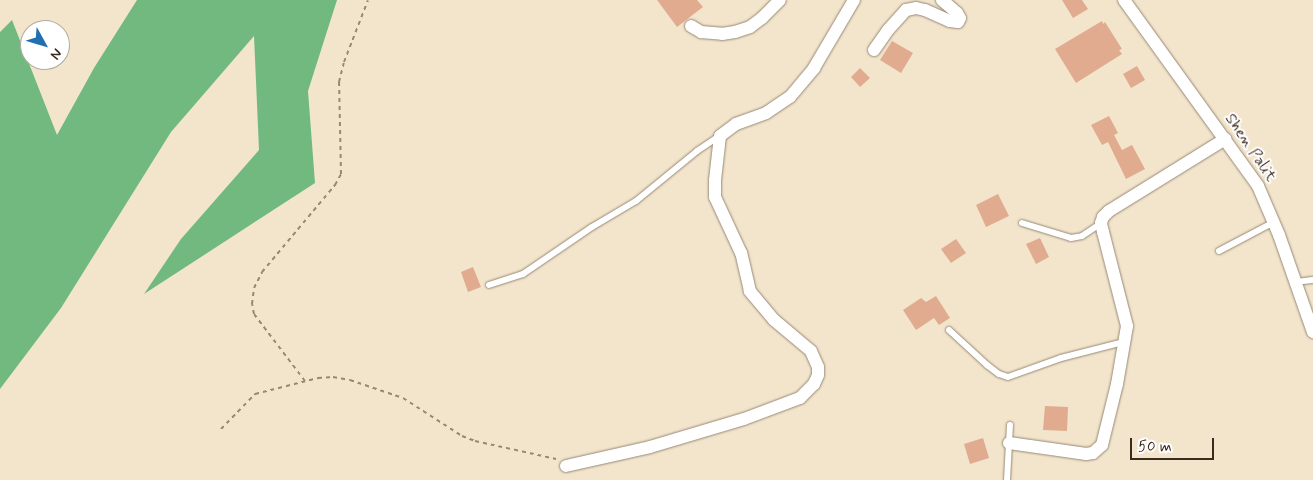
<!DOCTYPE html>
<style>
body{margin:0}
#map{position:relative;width:1313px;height:480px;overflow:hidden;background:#f3e5cc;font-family:Mynerve,sans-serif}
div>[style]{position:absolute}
.forest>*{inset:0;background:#71b97f}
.building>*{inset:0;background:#e0ab8e}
.path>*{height:2px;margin-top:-1px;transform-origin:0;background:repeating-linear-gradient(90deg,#978875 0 4px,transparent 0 8px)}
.roads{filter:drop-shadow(0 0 1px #978875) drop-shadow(0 0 1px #978875)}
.lane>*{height:6px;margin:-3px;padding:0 3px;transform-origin:3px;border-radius:3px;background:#fff}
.street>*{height:12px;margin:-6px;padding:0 6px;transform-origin:6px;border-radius:6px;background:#fff}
span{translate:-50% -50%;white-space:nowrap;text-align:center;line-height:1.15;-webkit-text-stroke:4px #fff;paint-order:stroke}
.street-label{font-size:16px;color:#3b2a1e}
.north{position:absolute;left:20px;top:20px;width:50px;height:50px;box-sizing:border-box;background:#fff;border:1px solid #b1aaa5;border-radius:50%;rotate:129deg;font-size:14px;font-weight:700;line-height:20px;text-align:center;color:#3b2a1e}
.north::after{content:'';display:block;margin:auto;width:18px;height:22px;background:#1f6fb2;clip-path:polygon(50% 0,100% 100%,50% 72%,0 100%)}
.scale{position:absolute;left:1130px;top:438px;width:84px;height:22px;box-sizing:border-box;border:2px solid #3b2a1e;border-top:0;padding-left:6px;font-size:15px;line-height:18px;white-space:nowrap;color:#3b2a1e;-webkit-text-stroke:4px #fff;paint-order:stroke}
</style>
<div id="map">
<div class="forest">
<i style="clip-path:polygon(137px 0,337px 0,308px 91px,315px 183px,144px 294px,181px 239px,259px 150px,254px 36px,171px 132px,61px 308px,0 389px,0 32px,12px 20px,57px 135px,94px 68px)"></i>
</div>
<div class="building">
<i style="clip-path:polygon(657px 0,697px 0,703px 7px,677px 27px)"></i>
<i style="clip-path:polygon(1062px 0,1082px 0,1088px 9px,1073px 18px)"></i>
<i style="clip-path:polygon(1102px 21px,1103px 24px,1105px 22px,1122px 49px,1119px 50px,1122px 54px,1076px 83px,1055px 49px)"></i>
<i style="clip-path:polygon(892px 41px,913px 53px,901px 73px,880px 60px)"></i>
<i style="clip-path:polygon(1137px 66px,1145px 80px,1131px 88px,1123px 74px)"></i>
<i style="clip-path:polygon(860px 68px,870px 78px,860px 87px,851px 77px)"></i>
<i style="clip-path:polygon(1109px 116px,1118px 133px,1114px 135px,1122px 150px,1132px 145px,1145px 169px,1126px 179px,1108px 142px,1102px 145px,1091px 125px)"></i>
<i style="clip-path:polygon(998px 194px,1009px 216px,986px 227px,976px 205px)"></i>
<i style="clip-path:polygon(1040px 238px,1049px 257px,1036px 264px,1026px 244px)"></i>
<i style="clip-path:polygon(956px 239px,966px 253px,951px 263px,941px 249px)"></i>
<i style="clip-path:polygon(473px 267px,481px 287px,468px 292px,461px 272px)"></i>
<i style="clip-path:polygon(936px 296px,950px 318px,939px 325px,934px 318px,916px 330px,903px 310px,921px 298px,926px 302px)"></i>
<i style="clip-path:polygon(1045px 406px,1068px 407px,1067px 431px,1043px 430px)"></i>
<i style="clip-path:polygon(983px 438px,989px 458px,970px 464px,964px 444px)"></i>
</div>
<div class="path">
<i style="left:305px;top:381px;width:84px;rotate:-127.3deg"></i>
<i style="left:254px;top:314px;width:10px;rotate:-101deg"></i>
<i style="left:252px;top:304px;width:16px;rotate:-83deg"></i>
<i style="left:254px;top:288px;width:18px;rotate:-63deg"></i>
<i style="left:262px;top:272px;width:114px;rotate:-50deg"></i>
<i style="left:335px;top:185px;width:13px;rotate:-61deg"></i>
<i style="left:341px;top:174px;width:92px;rotate:-91.2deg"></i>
<i style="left:339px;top:82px;width:21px;rotate:-76deg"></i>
<i style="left:344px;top:62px;width:66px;rotate:-68.8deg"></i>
<i style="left:221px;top:429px;width:49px;rotate:-45.8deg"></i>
<i style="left:255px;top:394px;width:65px;rotate:-14.3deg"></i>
<i style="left:318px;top:378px;width:15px;rotate:-4deg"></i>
<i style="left:333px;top:377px;width:17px;rotate:10deg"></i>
<i style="left:350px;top:380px;width:56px;rotate:18.8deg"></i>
<i style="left:403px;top:398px;width:70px;rotate:32.8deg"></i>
<i style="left:462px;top:436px;width:14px;rotate:21deg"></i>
<i style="left:475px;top:441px;width:83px;rotate:12.5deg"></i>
</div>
<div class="roads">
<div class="lane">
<i style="left:1022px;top:223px;width:51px;rotate:17deg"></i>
<i style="left:1071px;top:238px;width:11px;rotate:-10deg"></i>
<i style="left:1082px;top:236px;width:23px;rotate:-34deg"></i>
<i style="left:1219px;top:251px;width:62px;rotate:-27.8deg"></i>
<i style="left:1296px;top:282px;width:17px;rotate:-7deg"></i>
<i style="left:489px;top:285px;width:36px;rotate:-18deg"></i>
<i style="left:523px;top:274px;width:83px;rotate:-34.3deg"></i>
<i style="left:592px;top:227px;width:51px;rotate:-30.6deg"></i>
<i style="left:636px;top:201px;width:79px;rotate:-39.3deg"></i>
<i style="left:697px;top:151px;width:27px;rotate:-34deg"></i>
<i style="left:949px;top:330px;width:52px;rotate:42.6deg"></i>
<i style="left:987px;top:365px;width:15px;rotate:37deg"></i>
<i style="left:999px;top:374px;width:9px;rotate:18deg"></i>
<i style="left:1008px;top:377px;width:56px;rotate:-19.7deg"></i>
<i style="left:1061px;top:358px;width:65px;rotate:-14.3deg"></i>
<i style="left:1007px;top:480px;width:55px;rotate:-86.9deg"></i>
</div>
<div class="street">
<i style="left:1124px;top:0;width:229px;rotate:54.2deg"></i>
<i style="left:1258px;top:186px;width:53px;rotate:66.8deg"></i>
<i style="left:1279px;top:235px;width:103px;rotate:70.7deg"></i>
<i style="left:691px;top:26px;width:12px;rotate:31deg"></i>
<i style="left:701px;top:32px;width:21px;rotate:5deg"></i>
<i style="left:722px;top:34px;width:13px;rotate:-9deg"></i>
<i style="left:735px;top:32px;width:16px;rotate:-18deg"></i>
<i style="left:750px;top:27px;width:15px;rotate:-37deg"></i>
<i style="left:762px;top:18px;width:25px;rotate:-45deg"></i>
<i style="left:874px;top:50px;width:24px;rotate:-55deg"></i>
<i style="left:888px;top:30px;width:27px;rotate:-48deg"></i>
<i style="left:906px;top:10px;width:10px;rotate:-11deg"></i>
<i style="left:916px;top:8px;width:9px;rotate:13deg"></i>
<i style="left:925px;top:10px;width:27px;rotate:24deg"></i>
<i style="left:950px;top:21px;width:8px;rotate:7deg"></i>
<i style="left:958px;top:22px;width:4px;rotate:-63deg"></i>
<i style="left:960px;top:18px;width:6px;rotate:-121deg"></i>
<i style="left:957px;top:13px;width:20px;rotate:-139deg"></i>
<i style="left:1009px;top:443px;width:78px;rotate:8.1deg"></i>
<i style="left:1086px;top:454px;width:7px;rotate:-8deg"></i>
<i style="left:1093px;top:453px;width:12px;rotate:-42deg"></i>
<i style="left:1102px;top:445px;width:63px;rotate:-76.2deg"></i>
<i style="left:1117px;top:384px;width:59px;rotate:-80.2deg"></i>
<i style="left:1127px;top:326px;width:97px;rotate:-104.3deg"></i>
<i style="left:1103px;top:232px;width:9px;rotate:-103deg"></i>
<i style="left:1101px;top:223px;width:6px;rotate:-72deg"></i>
<i style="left:1103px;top:217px;width:8px;rotate:-45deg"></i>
<i style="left:1109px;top:211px;width:137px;rotate:-31.8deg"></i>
<i style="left:566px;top:466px;width:86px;rotate:-12.7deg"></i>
<i style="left:650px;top:447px;width:98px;rotate:-16.6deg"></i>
<i style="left:744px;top:419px;width:60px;rotate:-20.6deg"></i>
<i style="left:800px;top:398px;width:20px;rotate:-45deg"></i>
<i style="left:814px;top:384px;width:10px;rotate:-66deg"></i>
<i style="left:818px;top:375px;width:8px;rotate:-90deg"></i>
<i style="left:818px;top:367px;width:17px;rotate:-114deg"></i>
<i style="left:811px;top:351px;width:48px;rotate:-140deg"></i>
<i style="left:774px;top:320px;width:38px;rotate:-130deg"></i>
<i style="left:750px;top:291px;width:39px;rotate:-103deg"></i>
<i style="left:741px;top:253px;width:62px;rotate:-114.9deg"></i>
<i style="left:715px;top:197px;width:17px;rotate:-90deg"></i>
<i style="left:715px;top:180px;width:44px;rotate:-83.5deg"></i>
<i style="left:720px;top:136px;width:20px;rotate:-37deg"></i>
<i style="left:736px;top:124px;width:32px;rotate:-20deg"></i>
<i style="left:766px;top:113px;width:29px;rotate:-34deg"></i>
<i style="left:790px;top:97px;width:38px;rotate:-50deg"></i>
<i style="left:814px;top:68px;width:79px;rotate:-59.5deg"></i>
</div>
</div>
<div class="street-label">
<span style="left:1250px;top:148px;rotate:56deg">Shen Palit</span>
</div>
<div class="north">N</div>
<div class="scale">50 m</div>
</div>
